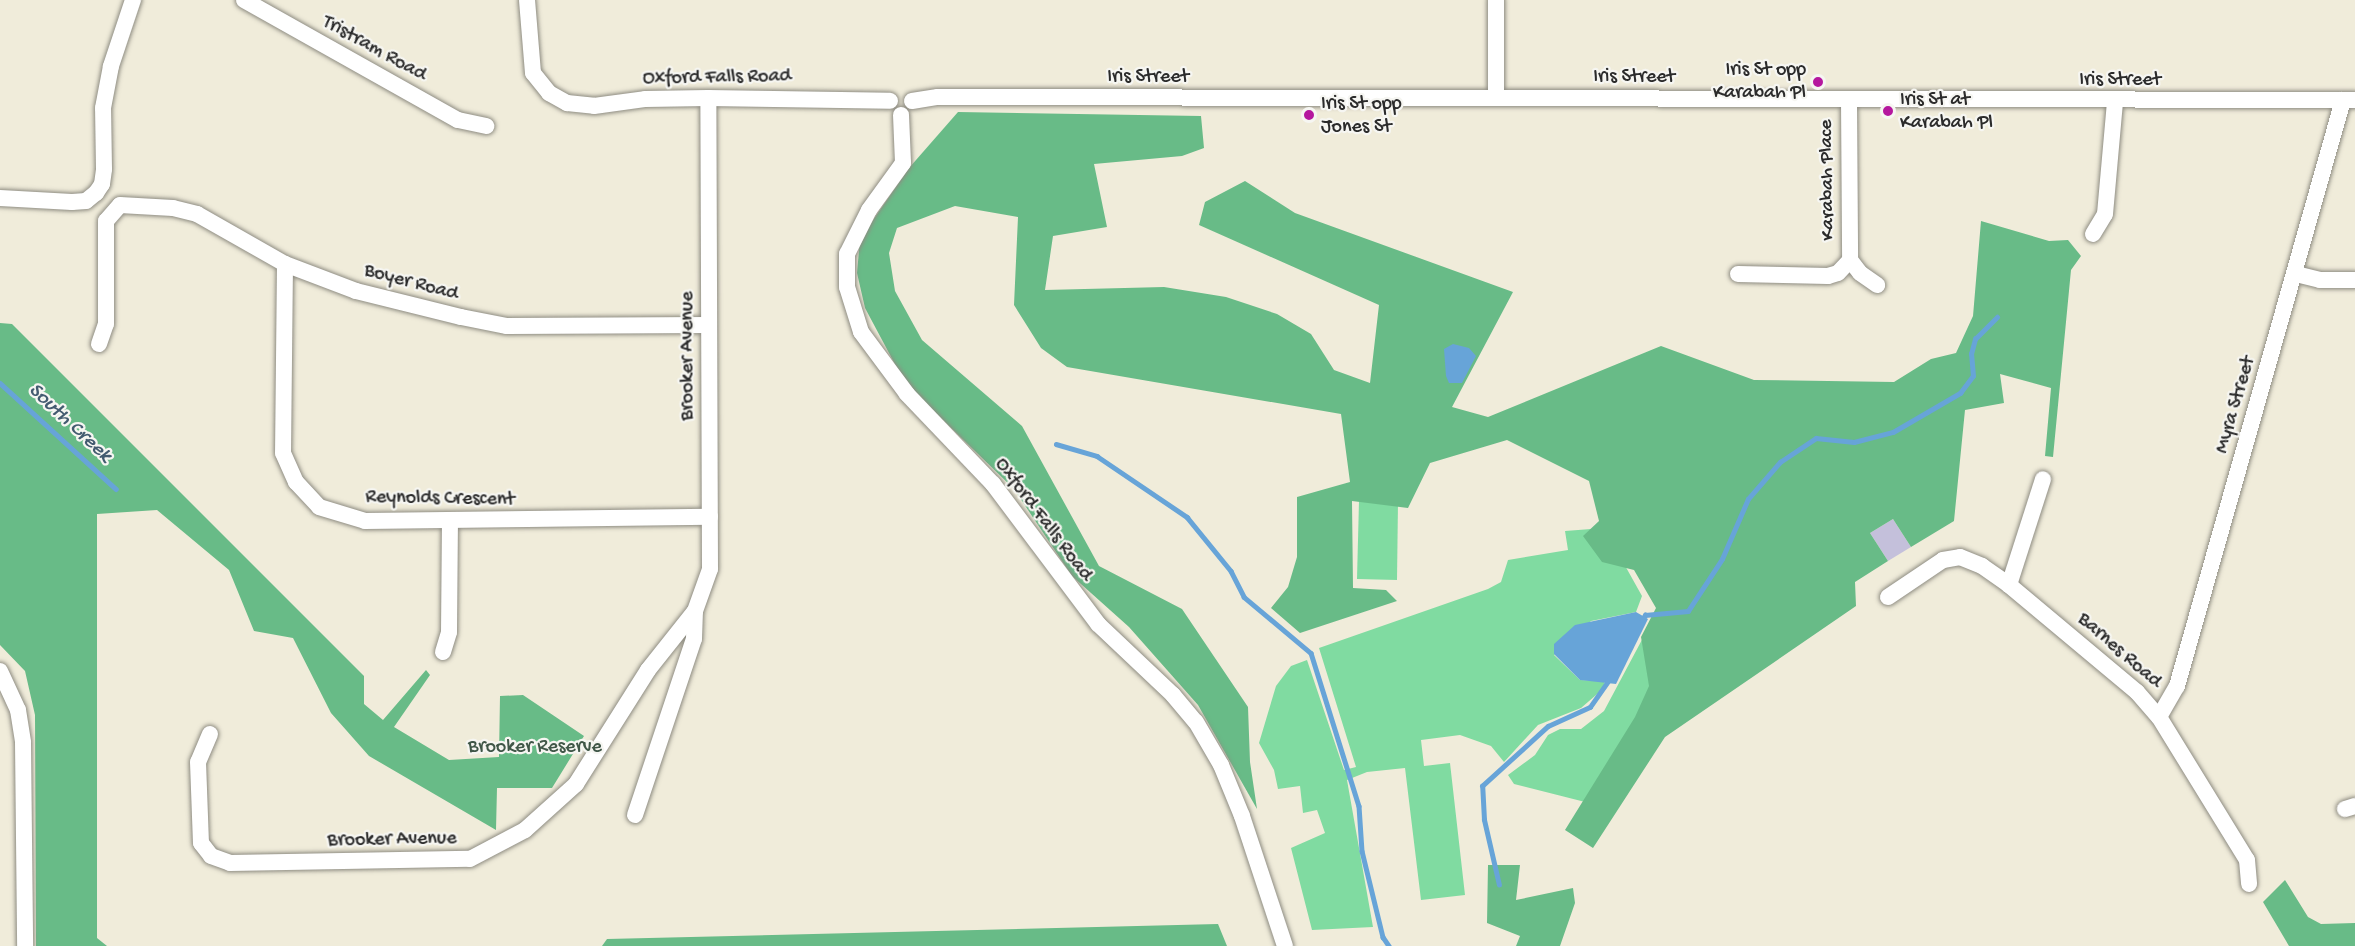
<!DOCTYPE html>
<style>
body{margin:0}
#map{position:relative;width:2355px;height:946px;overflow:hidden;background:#f0ecda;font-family:"Gochi Hand",sans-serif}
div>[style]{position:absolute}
.industrial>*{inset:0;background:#c4c0db}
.green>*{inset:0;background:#80dba1}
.forest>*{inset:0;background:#68bb87}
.water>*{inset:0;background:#67a4d8}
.stream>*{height:4.5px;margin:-2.25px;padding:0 2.25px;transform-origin:2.25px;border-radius:2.25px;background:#67a4d8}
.roads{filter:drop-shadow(0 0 2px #8e8c82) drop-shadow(0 0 2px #8e8c82)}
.minor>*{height:16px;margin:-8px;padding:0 8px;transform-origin:8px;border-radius:8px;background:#fff}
.dots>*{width:16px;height:16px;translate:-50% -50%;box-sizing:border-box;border:3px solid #f6f6f2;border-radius:50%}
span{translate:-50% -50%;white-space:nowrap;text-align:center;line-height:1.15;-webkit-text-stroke:4.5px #f6f6f2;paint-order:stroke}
.street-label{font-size:20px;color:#2b2b2b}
.poi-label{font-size:20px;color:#2b2b2b}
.right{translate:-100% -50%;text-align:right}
.left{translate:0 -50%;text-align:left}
.park-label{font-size:20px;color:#405748}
.water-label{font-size:21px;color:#435b70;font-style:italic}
</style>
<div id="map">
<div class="industrial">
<i style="clip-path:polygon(1893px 519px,1911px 547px,1888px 561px,1870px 533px)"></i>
</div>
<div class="green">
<i style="clip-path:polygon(1359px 501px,1398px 502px,1397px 580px,1357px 579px)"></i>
<i style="clip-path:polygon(1604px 528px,1642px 596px,1636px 612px,1591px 621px,1554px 655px,1580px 680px,1605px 681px,1603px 689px,1581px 708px,1538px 725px,1504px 762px,1491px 746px,1460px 735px,1421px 740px,1424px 766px,1450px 763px,1465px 895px,1421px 900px,1405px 768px,1367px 772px,1347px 780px,1373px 927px,1312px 930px,1291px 848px,1325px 833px,1317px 810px,1303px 813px,1300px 786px,1278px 789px,1274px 770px,1259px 743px,1276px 686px,1291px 666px,1307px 660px,1344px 770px,1356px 767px,1319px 648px,1488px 589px,1501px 582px,1508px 560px,1568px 550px,1565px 531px)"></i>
<i style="clip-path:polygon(1652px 621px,1658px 677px,1593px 804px,1514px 784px,1508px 775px,1535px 755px,1548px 735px,1560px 729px,1581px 729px,1604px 711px)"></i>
</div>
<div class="forest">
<i style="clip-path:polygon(958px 112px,1201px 116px,1204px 148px,1182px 156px,1094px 164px,1107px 227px,1053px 236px,1045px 290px,1164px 287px,1226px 297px,1277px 314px,1311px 334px,1334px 370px,1370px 383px,1379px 305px,1199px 225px,1205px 202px,1245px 181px,1295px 213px,1513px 292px,1452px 407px,1488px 417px,1661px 346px,1754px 380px,1894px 382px,1931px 359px,1956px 353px,1973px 316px,1981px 221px,2049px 241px,2068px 240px,2081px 256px,2071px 270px,2053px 457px,2045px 456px,2051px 388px,2000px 374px,2004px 403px,1965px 410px,1954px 521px,1911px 547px,1893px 519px,1870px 533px,1888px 561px,1855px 582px,1856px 606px,1665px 737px,1593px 848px,1565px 830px,1635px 717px,1649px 686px,1641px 637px,1656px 608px,1634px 570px,1602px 562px,1583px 536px,1599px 521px,1589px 481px,1507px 440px,1430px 463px,1408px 508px,1352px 501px,1353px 588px,1386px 590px,1397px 601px,1300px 633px,1271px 608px,1288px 587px,1297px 557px,1297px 497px,1350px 482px,1341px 414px,1067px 367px,1041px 348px,1014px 305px,1018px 217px,955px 206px,897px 228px,889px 253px,895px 291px,922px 340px,1022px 426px,1099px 566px,1182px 609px,1248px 707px,1250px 762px,1257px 809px,1198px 705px,1129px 627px,1072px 576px,1014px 489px,905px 383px,865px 308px,857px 273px,860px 239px,909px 168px)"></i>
<i style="clip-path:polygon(0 323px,12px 324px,364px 676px,364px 704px,383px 720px,426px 670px,430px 675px,394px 727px,449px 760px,499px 757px,500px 696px,523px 695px,584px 736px,552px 788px,497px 788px,496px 830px,369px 756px,331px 713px,293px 638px,254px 631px,229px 570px,157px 510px,97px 514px,97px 938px,107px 946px,36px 946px,35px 715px,25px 671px,0 645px)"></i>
<i style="clip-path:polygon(1488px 865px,1520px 865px,1516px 900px,1573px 888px,1575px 903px,1560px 946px,1516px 946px,1520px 936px,1487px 923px)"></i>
<i style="clip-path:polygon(2285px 880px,2308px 917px,2321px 924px,2355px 923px,2355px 946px,2289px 946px,2263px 902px)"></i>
<i style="clip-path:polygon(1218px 924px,1227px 946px,602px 946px,607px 939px)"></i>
</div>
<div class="water">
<i style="clip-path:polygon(1453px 344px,1469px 348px,1476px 356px,1462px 383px,1449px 383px,1446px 376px,1444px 349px)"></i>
<i style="clip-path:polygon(1636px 612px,1648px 619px,1616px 684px,1580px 680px,1554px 654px,1554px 644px,1575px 625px)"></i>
</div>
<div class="stream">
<i style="left:0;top:383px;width:157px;rotate:42.4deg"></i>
<i style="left:1056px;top:444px;width:43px;rotate:16.3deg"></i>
<i style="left:1097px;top:456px;width:109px;rotate:34.1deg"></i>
<i style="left:1187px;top:517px;width:70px;rotate:50.8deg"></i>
<i style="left:1231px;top:571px;width:29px;rotate:63deg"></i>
<i style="left:1244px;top:597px;width:87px;rotate:39.9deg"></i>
<i style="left:1311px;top:653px;width:160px;rotate:72.6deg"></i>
<i style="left:1359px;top:806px;width:45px;rotate:86.2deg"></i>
<i style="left:1362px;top:851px;width:89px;rotate:76.3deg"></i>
<i style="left:1383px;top:937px;width:11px;rotate:56deg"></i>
<i style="left:1642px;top:620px;width:6px;rotate:-59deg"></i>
<i style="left:1645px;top:615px;width:43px;rotate:-5.3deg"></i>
<i style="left:1688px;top:611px;width:62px;rotate:-56.8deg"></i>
<i style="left:1722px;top:559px;width:65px;rotate:-66.6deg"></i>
<i style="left:1748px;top:499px;width:49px;rotate:-49.1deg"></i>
<i style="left:1780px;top:462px;width:43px;rotate:-33.7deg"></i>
<i style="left:1816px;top:438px;width:38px;rotate:6deg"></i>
<i style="left:1854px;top:442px;width:40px;rotate:-14.4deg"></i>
<i style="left:1893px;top:432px;width:78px;rotate:-30.2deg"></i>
<i style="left:1960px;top:393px;width:21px;rotate:-53deg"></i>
<i style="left:1973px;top:376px;width:22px;rotate:-95deg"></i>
<i style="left:1971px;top:354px;width:16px;rotate:-75deg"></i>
<i style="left:1975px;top:339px;width:31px;rotate:-45deg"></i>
<i style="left:1499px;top:885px;width:67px;rotate:-103deg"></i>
<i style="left:1484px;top:820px;width:34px;rotate:-93deg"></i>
<i style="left:1482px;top:786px;width:89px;rotate:-42.3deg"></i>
<i style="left:1548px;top:726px;width:46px;rotate:-24.3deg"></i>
<i style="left:1590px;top:707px;width:37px;rotate:-55deg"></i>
</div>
<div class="roads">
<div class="minor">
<i style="left:244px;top:0;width:245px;rotate:29.3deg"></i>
<i style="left:458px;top:120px;width:29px;rotate:12deg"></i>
<i style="left:527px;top:0;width:73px;rotate:85.3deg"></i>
<i style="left:533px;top:73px;width:26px;rotate:51deg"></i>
<i style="left:549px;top:93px;width:21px;rotate:29deg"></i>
<i style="left:567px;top:103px;width:27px;rotate:6deg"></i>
<i style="left:594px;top:106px;width:51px;rotate:-7.8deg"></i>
<i style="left:645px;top:99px;width:63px;rotate:-0.9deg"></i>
<i style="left:708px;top:98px;width:182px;rotate:0.9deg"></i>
<i style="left:1496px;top:0;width:98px;rotate:90deg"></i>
<i style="left:1849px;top:100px;width:160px;rotate:89.6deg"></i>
<i style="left:1850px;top:260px;width:16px;rotate:52deg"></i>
<i style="left:1860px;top:273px;width:21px;rotate:35deg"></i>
<i style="left:912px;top:101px;width:26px;rotate:-9deg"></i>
<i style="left:938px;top:97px;width:1417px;rotate:0.12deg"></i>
<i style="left:901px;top:115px;width:48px;rotate:87.6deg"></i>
<i style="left:903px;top:163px;width:58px;rotate:125.9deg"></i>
<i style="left:869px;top:210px;width:49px;rotate:116.6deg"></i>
<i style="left:847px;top:254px;width:33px;rotate:90deg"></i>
<i style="left:847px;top:287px;width:47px;rotate:72.7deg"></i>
<i style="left:861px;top:332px;width:77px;rotate:53.4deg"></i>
<i style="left:907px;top:394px;width:124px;rotate:46.3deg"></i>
<i style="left:993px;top:484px;width:175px;rotate:53.1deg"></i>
<i style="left:1098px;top:624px;width:103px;rotate:43.4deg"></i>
<i style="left:1173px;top:695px;width:35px;rotate:50deg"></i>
<i style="left:1196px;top:722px;width:50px;rotate:59.8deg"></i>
<i style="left:1221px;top:765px;width:55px;rotate:67.6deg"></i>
<i style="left:1242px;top:816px;width:137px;rotate:71.7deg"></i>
<i style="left:0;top:198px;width:72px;rotate:3.2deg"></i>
<i style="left:72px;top:202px;width:14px;rotate:-4deg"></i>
<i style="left:86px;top:201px;width:13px;rotate:-39deg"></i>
<i style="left:96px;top:193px;width:11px;rotate:-56deg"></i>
<i style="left:102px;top:184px;width:15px;rotate:-82deg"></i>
<i style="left:104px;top:169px;width:61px;rotate:-90.9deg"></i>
<i style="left:103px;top:108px;width:43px;rotate:-79.2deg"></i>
<i style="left:111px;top:66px;width:70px;rotate:-71.6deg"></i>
<i style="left:2093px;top:234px;width:23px;rotate:-59deg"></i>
<i style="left:2105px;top:214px;width:112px;rotate:-84.9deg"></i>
<i style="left:285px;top:264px;width:189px;rotate:90.6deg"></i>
<i style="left:283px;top:453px;width:32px;rotate:66deg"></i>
<i style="left:296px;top:482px;width:34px;rotate:47deg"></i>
<i style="left:319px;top:507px;width:48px;rotate:16.9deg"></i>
<i style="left:365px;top:521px;width:345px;rotate:-0.7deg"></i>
<i style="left:1738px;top:274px;width:90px;rotate:1.3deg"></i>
<i style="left:1828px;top:276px;width:10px;rotate:-17deg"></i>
<i style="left:1838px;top:273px;width:18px;rotate:-47deg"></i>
<i style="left:2296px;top:274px;width:25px;rotate:14deg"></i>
<i style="left:2320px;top:280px;width:35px"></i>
<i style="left:99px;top:344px;width:21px;rotate:-71deg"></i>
<i style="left:106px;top:324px;width:103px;rotate:-90deg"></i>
<i style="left:106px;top:221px;width:21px;rotate:-49deg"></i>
<i style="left:120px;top:205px;width:53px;rotate:3.2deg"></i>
<i style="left:173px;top:208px;width:25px;rotate:14deg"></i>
<i style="left:197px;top:214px;width:101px;rotate:29.6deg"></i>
<i style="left:285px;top:264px;width:76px;rotate:20.8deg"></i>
<i style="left:356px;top:291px;width:108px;rotate:13.9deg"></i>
<i style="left:461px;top:317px;width:47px;rotate:11.1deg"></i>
<i style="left:507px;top:326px;width:202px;rotate:-0.3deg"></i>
<i style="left:2009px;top:585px;width:111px;rotate:-72.2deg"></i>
<i style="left:1888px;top:597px;width:66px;rotate:-33.9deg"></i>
<i style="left:1943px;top:560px;width:17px;rotate:-10deg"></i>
<i style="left:1960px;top:557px;width:24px;rotate:22deg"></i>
<i style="left:1982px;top:566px;width:33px;rotate:35deg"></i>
<i style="left:2009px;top:585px;width:167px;rotate:39.9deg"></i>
<i style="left:2137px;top:692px;width:33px;rotate:49deg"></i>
<i style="left:2159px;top:717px;width:168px;rotate:58.4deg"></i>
<i style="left:2247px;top:860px;width:24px;rotate:85deg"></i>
<i style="left:443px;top:652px;width:21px;rotate:-73deg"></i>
<i style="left:449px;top:632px;width:111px;rotate:-89.5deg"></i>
<i style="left:0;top:671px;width:43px;rotate:65.2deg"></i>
<i style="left:18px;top:710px;width:33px;rotate:81deg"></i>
<i style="left:23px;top:743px;width:203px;rotate:89.4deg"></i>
<i style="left:2159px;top:717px;width:36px;rotate:-60deg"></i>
<i style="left:2177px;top:686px;width:609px;rotate:-74.18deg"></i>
<i style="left:210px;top:734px;width:30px;rotate:113deg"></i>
<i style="left:198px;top:762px;width:81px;rotate:87.9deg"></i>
<i style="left:201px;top:843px;width:16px;rotate:52deg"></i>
<i style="left:211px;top:856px;width:20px;rotate:20deg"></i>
<i style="left:230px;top:863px;width:240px;rotate:-1deg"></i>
<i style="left:470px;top:859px;width:62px;rotate:-27.8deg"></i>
<i style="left:525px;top:830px;width:69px;rotate:-42deg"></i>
<i style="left:576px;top:784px;width:135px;rotate:-57.7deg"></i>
<i style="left:648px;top:670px;width:75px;rotate:-51.5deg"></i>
<i style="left:695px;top:611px;width:45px;rotate:-70.3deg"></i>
<i style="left:710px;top:569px;width:471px;rotate:-90.2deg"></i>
<i style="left:2345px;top:809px;width:10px;rotate:-17deg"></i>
<i style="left:635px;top:815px;width:186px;rotate:-71.5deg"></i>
<i style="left:694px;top:639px;width:28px;rotate:-88deg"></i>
</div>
</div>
<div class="dots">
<i style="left:1818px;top:82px;background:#b5179e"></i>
<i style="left:1888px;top:111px;background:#b5179e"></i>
<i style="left:1309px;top:115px;background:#b5179e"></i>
</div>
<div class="street-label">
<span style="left:374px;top:49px;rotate:29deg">Tristram Road</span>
<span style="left:1148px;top:77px">Iris Street</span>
<span style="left:1634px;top:77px">Iris Street</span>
<span style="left:717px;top:78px;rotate:-1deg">Oxford Falls Road</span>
<span style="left:2120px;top:80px">Iris Street</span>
<span style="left:1828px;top:180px;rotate:-91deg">Karabah Place</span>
<span style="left:411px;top:283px;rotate:15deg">Boyer Road</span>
<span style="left:688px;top:356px;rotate:-90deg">Brooker Avenue</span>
<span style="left:2236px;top:405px;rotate:-74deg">Myra Street</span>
<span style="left:440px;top:499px;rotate:1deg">Reynolds Crescent</span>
<span style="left:1043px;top:520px;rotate:53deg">Oxford Falls Road</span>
<span style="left:2119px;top:651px;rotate:41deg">Barnes Road</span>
<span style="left:392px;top:840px;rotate:-1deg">Brooker Avenue</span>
</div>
<div class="poi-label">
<span class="right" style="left:1806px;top:82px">Iris St opp<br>Karabah Pl</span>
<span class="left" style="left:1900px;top:112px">Iris St at<br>Karabah Pl</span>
<span class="left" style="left:1321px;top:116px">Iris St opp<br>Jones St</span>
</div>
<div class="park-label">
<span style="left:535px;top:747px">Brooker Reserve</span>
</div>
<div class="water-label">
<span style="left:69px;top:424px;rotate:43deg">South Creek</span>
</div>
</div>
